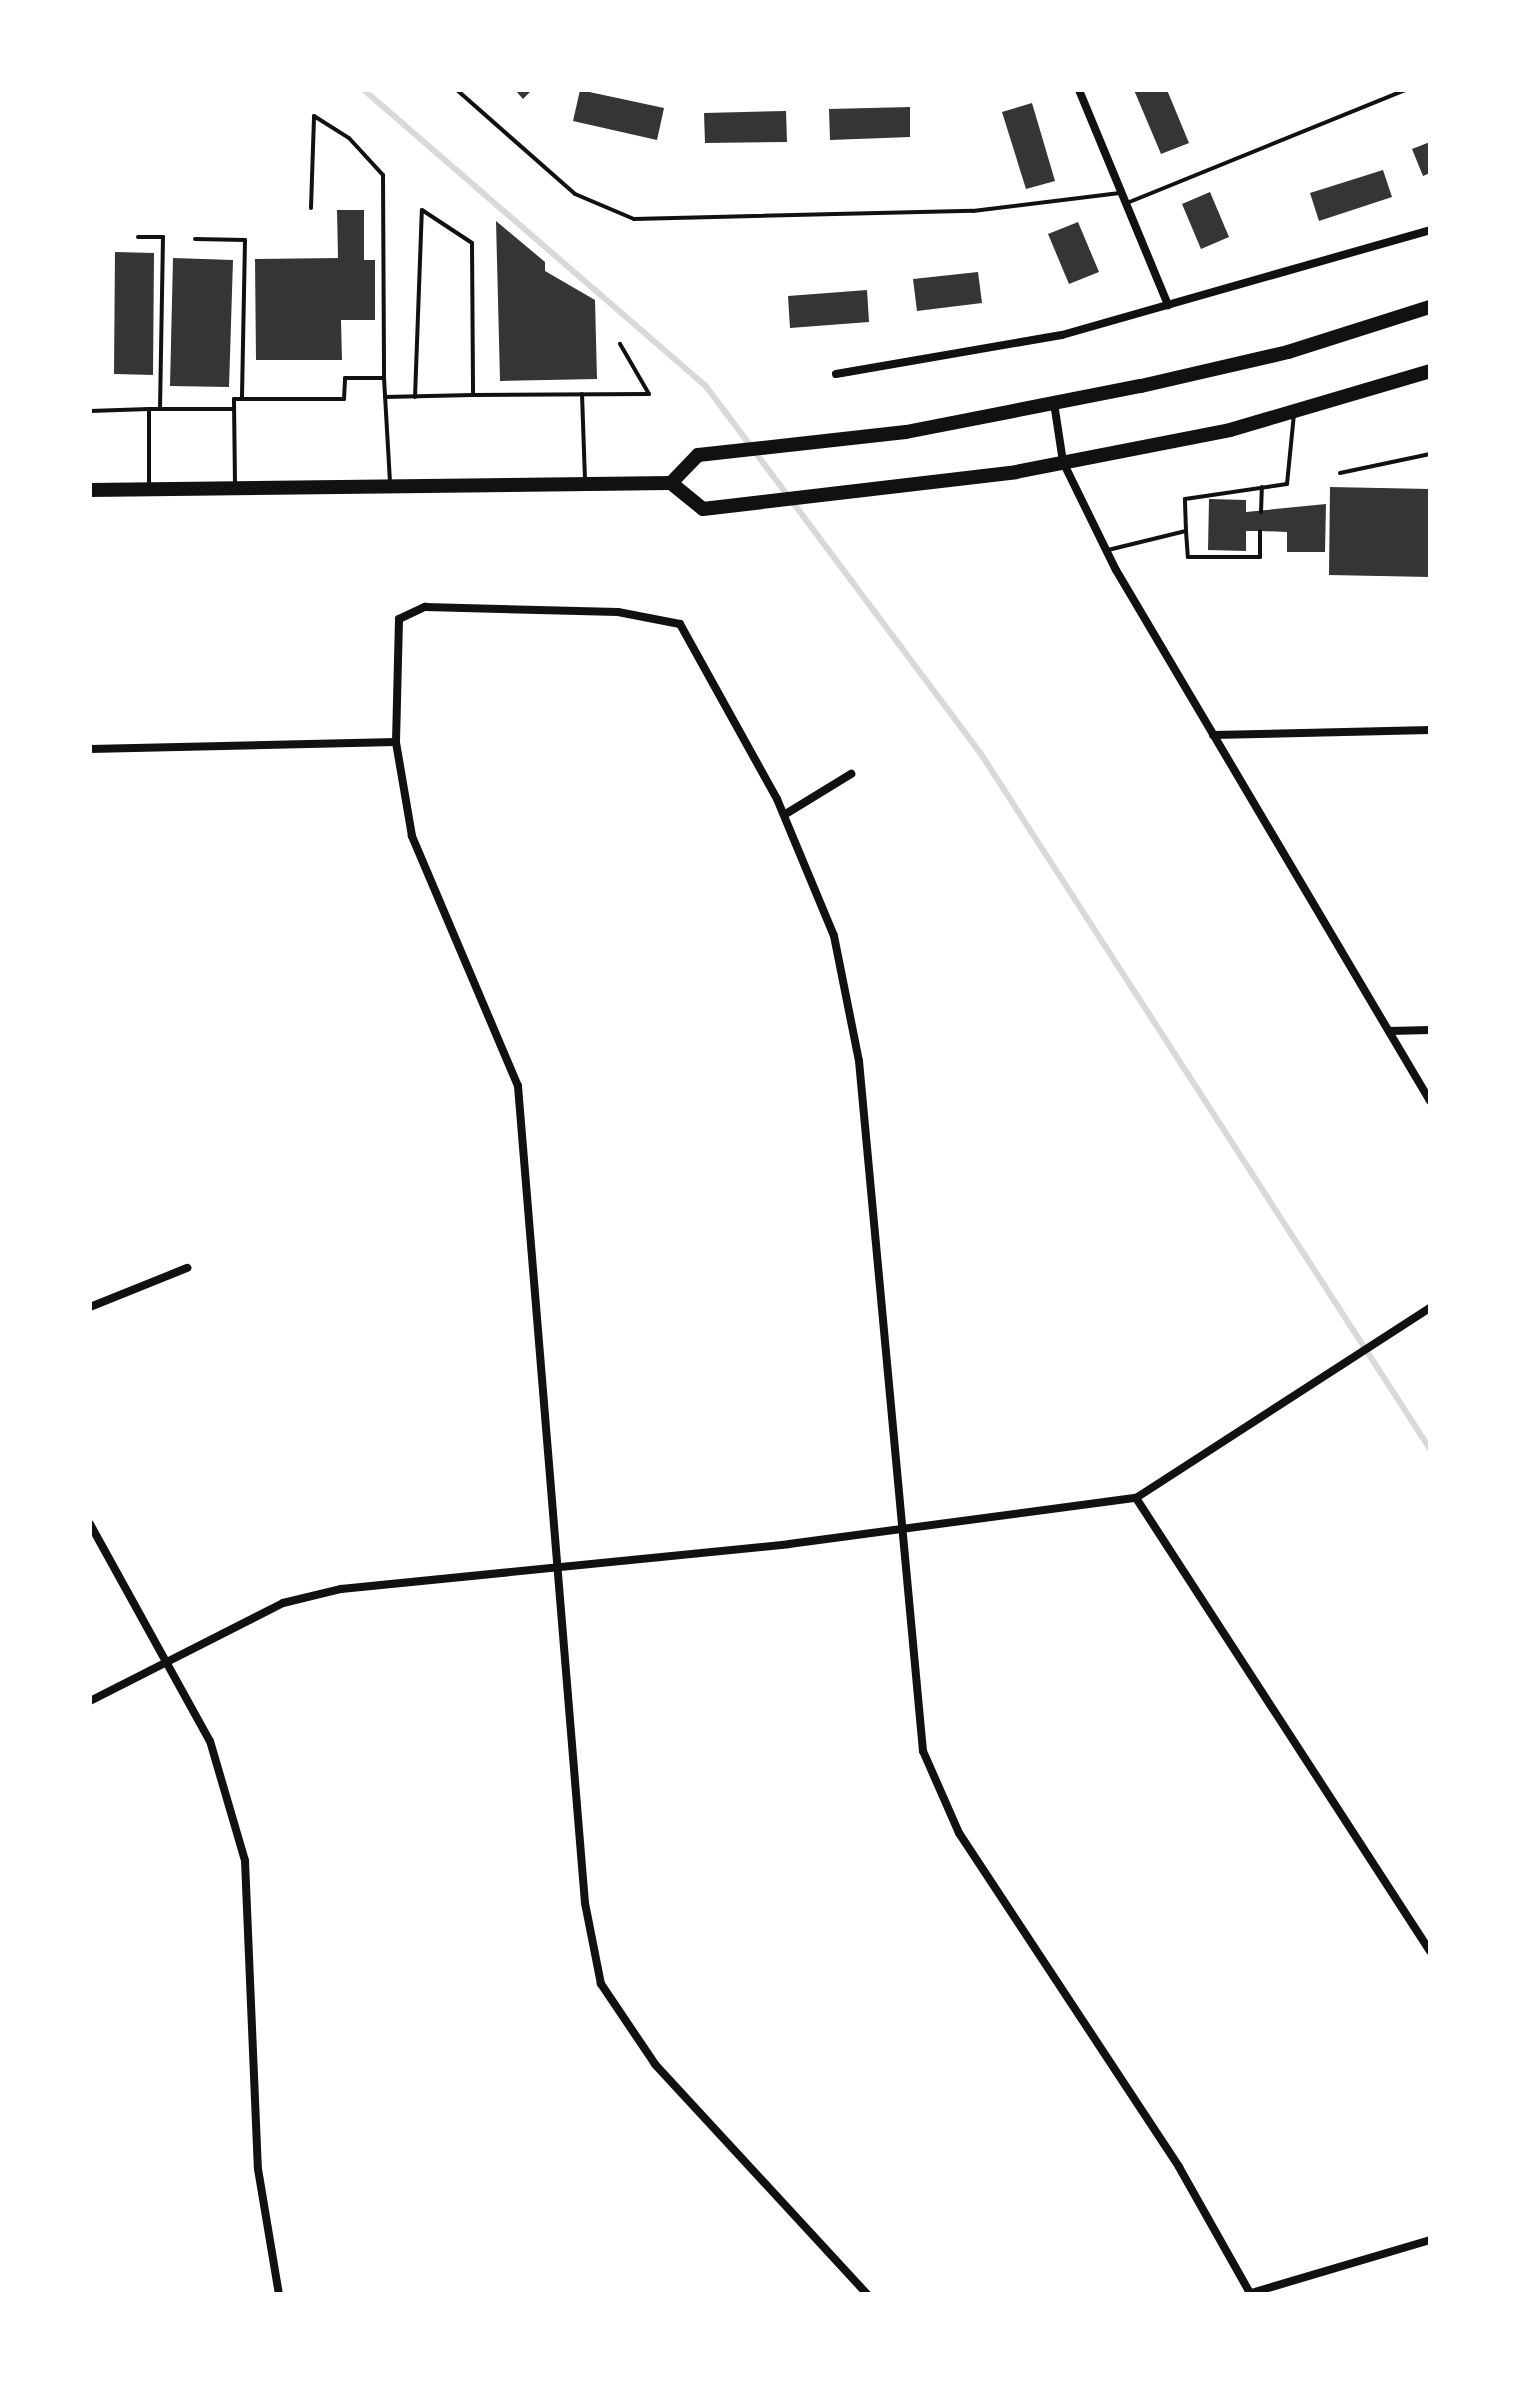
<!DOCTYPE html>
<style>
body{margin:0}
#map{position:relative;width:1520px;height:2384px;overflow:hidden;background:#fff;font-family:"Playfair Display",serif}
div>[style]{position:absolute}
.stream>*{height:6px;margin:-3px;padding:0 3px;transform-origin:3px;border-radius:3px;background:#d9d9d9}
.building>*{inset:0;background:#353535}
.service>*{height:4px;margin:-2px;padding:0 2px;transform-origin:2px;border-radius:2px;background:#111}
.minor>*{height:8px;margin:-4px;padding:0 4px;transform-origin:4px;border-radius:4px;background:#111}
.trunk>*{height:14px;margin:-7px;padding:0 7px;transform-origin:7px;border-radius:7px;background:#111}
span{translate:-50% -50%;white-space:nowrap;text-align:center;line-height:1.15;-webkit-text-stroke:8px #fff;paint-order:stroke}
.frame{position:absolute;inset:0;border:92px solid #fff;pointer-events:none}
</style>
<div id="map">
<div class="stream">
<i style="left:364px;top:90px;width:451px;rotate:40.9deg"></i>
<i style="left:705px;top:385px;width:461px;rotate:53.2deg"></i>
<i style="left:981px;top:754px;width:827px;rotate:57.14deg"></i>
</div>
<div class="building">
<i style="clip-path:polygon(515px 90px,532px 90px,523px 99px)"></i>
<i style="clip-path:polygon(580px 90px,664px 108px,657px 140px,573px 121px)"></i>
<i style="clip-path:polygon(1134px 90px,1167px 90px,1189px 143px,1161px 154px)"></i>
<i style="clip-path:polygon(1032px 103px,1055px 181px,1026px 189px,1002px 112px)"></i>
<i style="clip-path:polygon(910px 107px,910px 137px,830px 140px,829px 109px)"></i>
<i style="clip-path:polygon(786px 111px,787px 142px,705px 143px,704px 113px)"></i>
<i style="clip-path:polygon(1430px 142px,1430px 173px,1423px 176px,1412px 149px)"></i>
<i style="clip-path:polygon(1383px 170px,1392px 197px,1319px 221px,1310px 193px)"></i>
<i style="clip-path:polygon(1210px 192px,1229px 237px,1201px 249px,1182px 204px)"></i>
<i style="clip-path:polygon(337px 210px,364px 210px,364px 260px,375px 260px,375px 320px,341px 320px,342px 360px,256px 360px,255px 259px,338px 258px)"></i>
<i style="clip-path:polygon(496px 221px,545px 262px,545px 271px,595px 300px,597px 379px,500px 381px)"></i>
<i style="clip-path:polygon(1078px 222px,1099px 272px,1069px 284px,1048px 234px)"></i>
<i style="clip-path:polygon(115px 252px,154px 253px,153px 375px,114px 374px)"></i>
<i style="clip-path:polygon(173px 258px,233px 260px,229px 387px,170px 386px)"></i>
<i style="clip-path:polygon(978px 272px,982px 303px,917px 311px,913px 279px)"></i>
<i style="clip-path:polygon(867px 290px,869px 322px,790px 328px,788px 296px)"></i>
<i style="clip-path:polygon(1330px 487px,1430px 489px,1430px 577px,1329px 575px)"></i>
<i style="clip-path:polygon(1209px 499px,1246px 500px,1246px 512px,1326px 504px,1325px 552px,1287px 552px,1287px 532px,1260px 531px,1246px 531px,1246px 551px,1208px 550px)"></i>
</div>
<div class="service">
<i style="left:457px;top:90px;width:157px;rotate:41.4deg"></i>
<i style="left:575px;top:194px;width:64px;rotate:23deg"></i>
<i style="left:634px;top:219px;width:339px;rotate:-1.4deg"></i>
<i style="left:973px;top:211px;width:148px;rotate:-7deg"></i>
<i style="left:1127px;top:203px;width:300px;rotate:-22.1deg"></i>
<i style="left:311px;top:208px;width:92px;rotate:-88.1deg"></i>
<i style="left:314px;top:116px;width:41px;rotate:32.2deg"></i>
<i style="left:349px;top:138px;width:50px;rotate:47.4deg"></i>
<i style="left:383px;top:175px;width:203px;rotate:89.7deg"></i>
<i style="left:138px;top:237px;width:25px"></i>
<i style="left:163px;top:237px;width:172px;rotate:91deg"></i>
<i style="left:195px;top:239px;width:50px;rotate:1.1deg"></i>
<i style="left:245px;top:240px;width:159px;rotate:91.1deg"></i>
<i style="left:582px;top:394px;width:86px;rotate:88deg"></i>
<i style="left:385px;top:397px;width:88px;rotate:-1.3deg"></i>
<i style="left:415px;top:397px;width:187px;rotate:-87.9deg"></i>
<i style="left:422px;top:210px;width:60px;rotate:33.4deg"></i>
<i style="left:472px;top:243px;width:152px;rotate:89.6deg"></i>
<i style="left:473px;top:395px;width:176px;rotate:-0.3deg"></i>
<i style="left:649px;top:394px;width:58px;rotate:-120.1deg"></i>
<i style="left:90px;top:411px;width:59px;rotate:-1.9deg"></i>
<i style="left:1340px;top:473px;width:92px;rotate:-11.9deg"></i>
<i style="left:235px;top:484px;width:85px;rotate:-90.7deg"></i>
<i style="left:234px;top:399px;width:110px"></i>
<i style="left:344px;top:399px;width:21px;rotate:-87deg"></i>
<i style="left:345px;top:378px;width:39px"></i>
<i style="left:384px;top:378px;width:104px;rotate:86.7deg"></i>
<i style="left:149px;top:486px;width:77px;rotate:-90deg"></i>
<i style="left:149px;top:409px;width:85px"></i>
<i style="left:1261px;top:512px;width:25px;rotate:-88deg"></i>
<i style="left:1186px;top:531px;width:26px;rotate:86deg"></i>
<i style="left:1188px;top:557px;width:72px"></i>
<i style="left:1260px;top:557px;width:26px;rotate:-90deg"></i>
<i style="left:1108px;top:550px;width:80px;rotate:-13.7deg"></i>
<i style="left:1186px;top:531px;width:32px;rotate:-92deg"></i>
<i style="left:1185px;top:499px;width:103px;rotate:-8.4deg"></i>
<i style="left:1287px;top:484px;width:70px;rotate:-84.3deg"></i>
</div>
<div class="minor">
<i style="left:1079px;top:90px;width:233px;rotate:67.5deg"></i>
<i style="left:836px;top:374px;width:229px;rotate:-9.8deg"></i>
<i style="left:1062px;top:335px;width:383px;rotate:-15.9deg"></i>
<i style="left:1054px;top:403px;width:60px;rotate:81.3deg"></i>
<i style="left:1063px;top:462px;width:120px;rotate:63.9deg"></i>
<i style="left:1116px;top:570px;width:617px;rotate:59.4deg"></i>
<i style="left:1213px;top:735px;width:217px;rotate:-1.3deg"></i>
<i style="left:90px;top:749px;width:306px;rotate:-1.3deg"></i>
<i style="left:784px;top:815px;width:79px;rotate:-31.5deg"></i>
<i style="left:1389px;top:1031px;width:41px;rotate:-1.4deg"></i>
<i style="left:90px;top:1307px;width:105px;rotate:-21.9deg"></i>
<i style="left:1136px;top:1498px;width:540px;rotate:57.02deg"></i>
<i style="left:90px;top:1524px;width:248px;rotate:61.1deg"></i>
<i style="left:210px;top:1741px;width:125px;rotate:73.7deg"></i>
<i style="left:245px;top:1861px;width:308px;rotate:87.6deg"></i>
<i style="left:258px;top:2169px;width:127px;rotate:80.5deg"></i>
<i style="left:90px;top:1701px;width:216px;rotate:-26.9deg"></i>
<i style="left:283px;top:1603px;width:60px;rotate:-13.6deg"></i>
<i style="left:341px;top:1589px;width:450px;rotate:-5.7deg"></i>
<i style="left:789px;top:1544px;width:350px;rotate:-7.6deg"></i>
<i style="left:1136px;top:1498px;width:350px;rotate:-32.9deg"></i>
<i style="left:867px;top:2294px;width:313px;rotate:-132.7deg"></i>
<i style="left:655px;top:2064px;width:97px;rotate:-124deg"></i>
<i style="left:601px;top:1984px;width:83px;rotate:-101.2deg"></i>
<i style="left:585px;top:1903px;width:820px;rotate:-94.69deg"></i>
<i style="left:518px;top:1086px;width:272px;rotate:-113deg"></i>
<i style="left:412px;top:836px;width:95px;rotate:-99.7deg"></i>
<i style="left:396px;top:742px;width:123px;rotate:-88.6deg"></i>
<i style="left:399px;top:619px;width:29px;rotate:-25deg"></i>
<i style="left:425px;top:607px;width:193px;rotate:1.5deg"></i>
<i style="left:618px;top:612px;width:63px;rotate:11deg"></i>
<i style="left:680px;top:624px;width:200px;rotate:61deg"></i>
<i style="left:777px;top:799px;width:148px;rotate:67.4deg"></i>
<i style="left:834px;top:936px;width:127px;rotate:78.7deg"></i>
<i style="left:859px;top:1061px;width:693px;rotate:84.7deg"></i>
<i style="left:923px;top:1751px;width:90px;rotate:66.3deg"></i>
<i style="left:959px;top:1833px;width:400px;rotate:56.6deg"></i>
<i style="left:1179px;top:2167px;width:145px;rotate:60.6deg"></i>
<i style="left:1248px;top:2294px;width:190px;rotate:-16.5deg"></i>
</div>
<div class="trunk">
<i style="left:671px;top:483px;width:39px;rotate:-46deg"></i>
<i style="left:698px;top:455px;width:209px;rotate:-6.3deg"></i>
<i style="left:906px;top:432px;width:239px;rotate:-11.1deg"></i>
<i style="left:1141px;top:386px;width:151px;rotate:-13deg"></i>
<i style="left:1288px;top:352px;width:149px;rotate:-17.6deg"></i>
<i style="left:90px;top:490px;width:581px;rotate:-0.69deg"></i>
<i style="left:671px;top:483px;width:41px;rotate:39.1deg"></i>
<i style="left:703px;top:509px;width:315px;rotate:-6.7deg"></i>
<i style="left:1016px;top:472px;width:218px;rotate:-11.1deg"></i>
<i style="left:1230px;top:430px;width:209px;rotate:-16.4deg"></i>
</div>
<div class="frame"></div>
</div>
